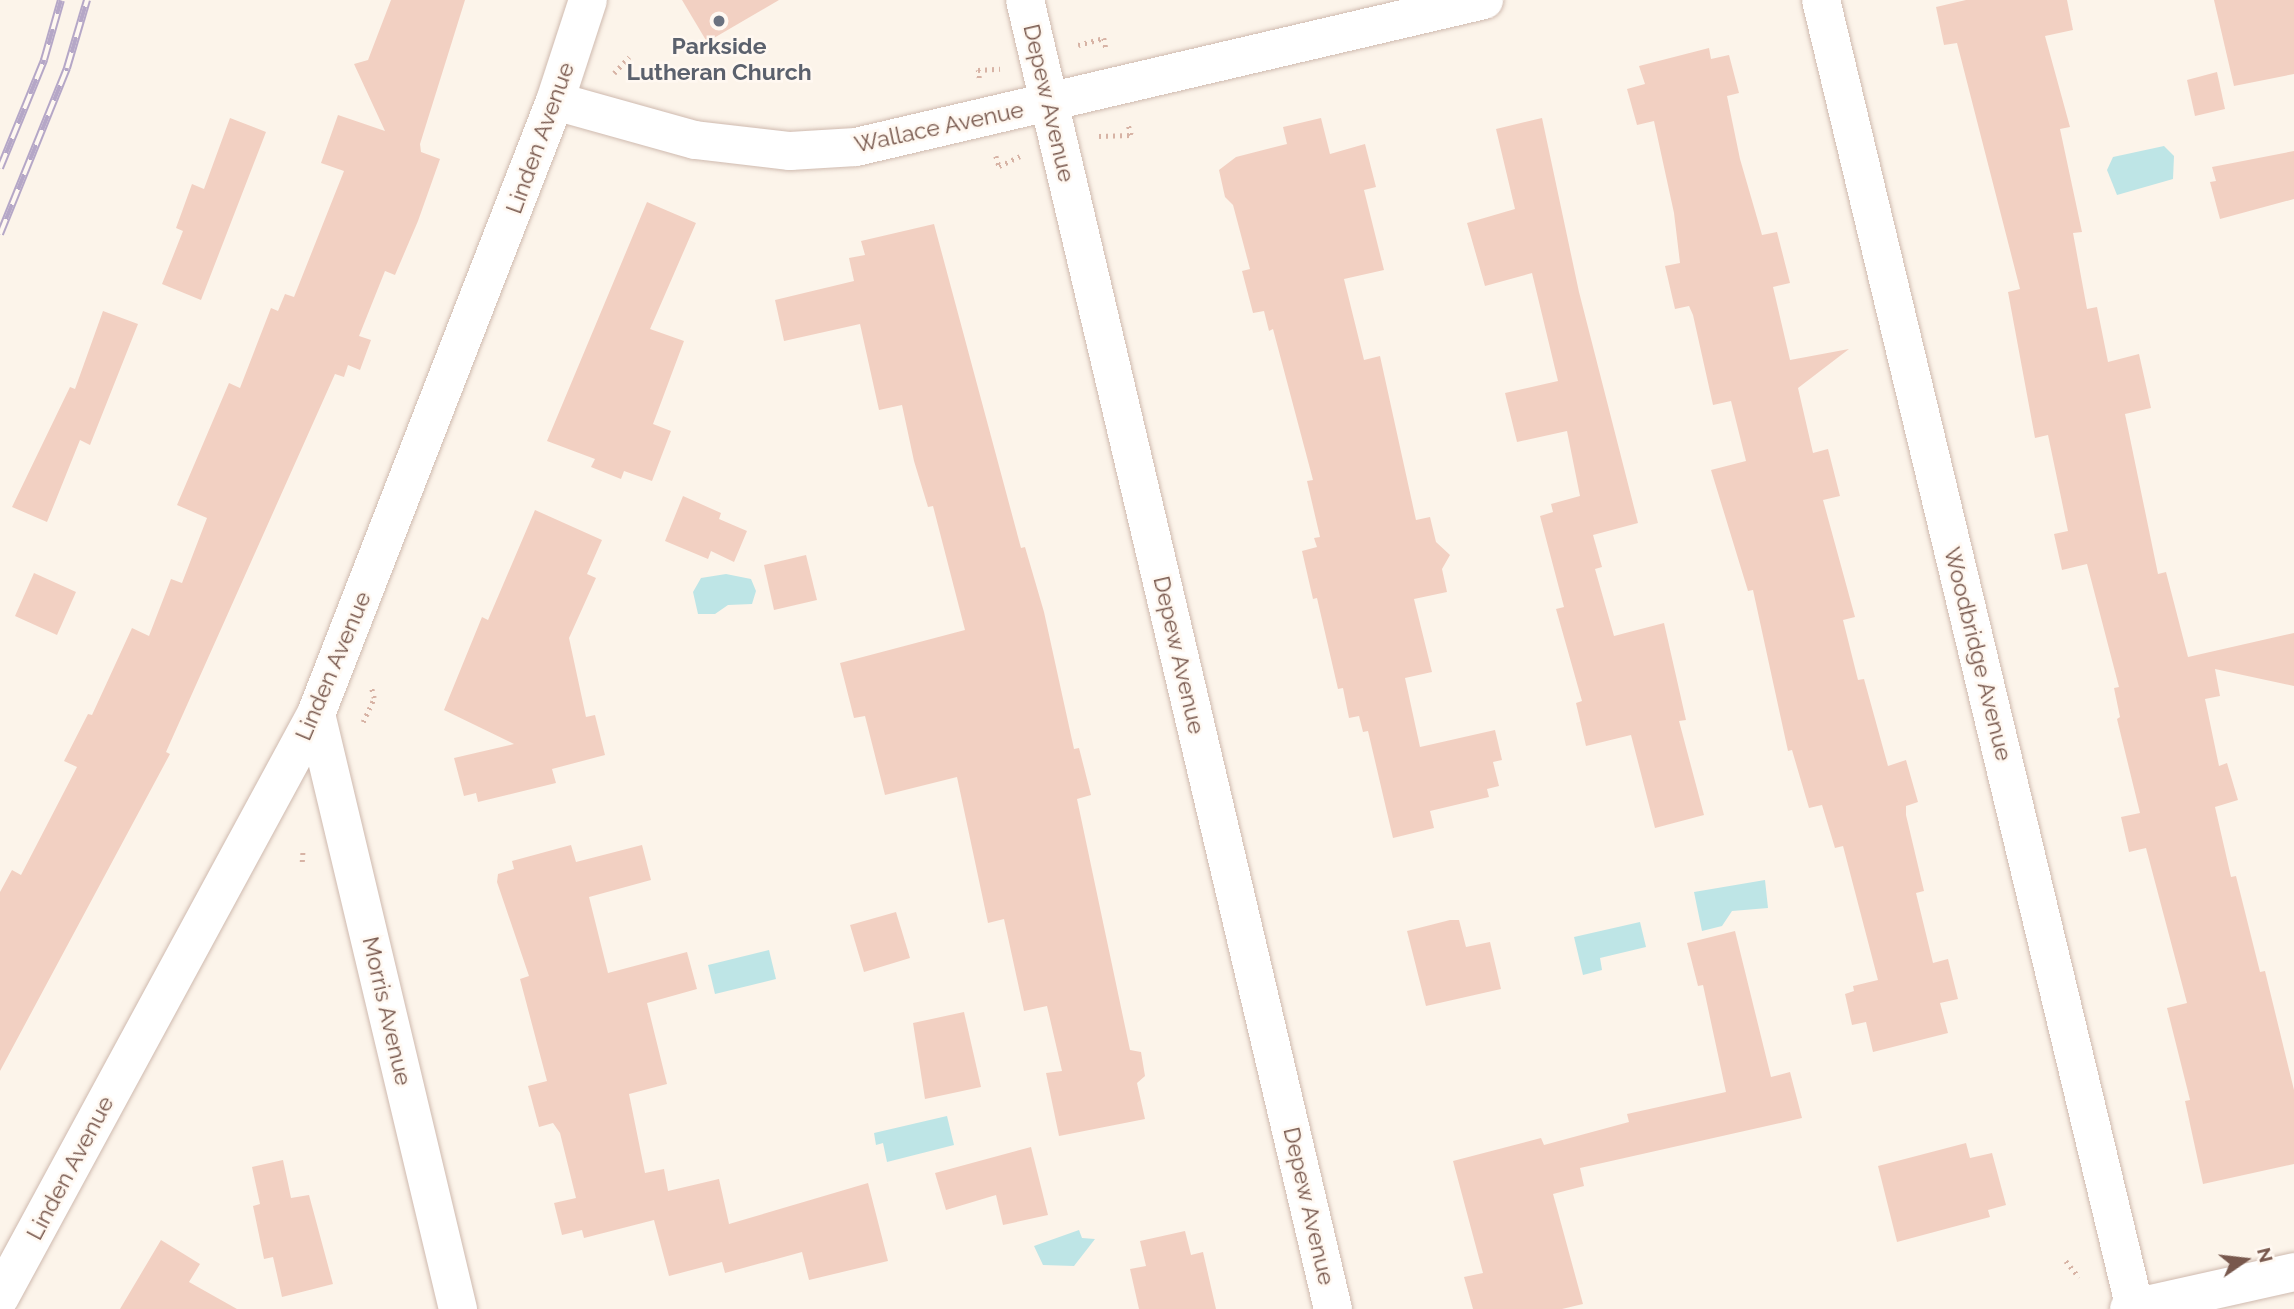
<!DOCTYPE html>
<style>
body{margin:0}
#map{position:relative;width:2294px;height:1309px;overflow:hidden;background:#fcf4ea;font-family:Raleway,sans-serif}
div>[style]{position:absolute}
.water>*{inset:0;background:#bee5e6}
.building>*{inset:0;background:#f2d0c2}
.path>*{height:4.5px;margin-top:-2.25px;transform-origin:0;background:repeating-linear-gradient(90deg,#d7b3a5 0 2px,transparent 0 7px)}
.roads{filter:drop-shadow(0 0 2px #cfbaaf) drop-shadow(0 0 2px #cfbaaf)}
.street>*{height:38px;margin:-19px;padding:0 19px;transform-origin:19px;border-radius:19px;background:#fff}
.secondary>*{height:38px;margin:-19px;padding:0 19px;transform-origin:19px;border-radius:19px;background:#fff}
.rail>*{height:8px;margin-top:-4px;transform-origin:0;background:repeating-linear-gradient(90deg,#fff8f1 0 16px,#b5a7c7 0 32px);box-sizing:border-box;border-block:2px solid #b5a7c7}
.dots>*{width:19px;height:19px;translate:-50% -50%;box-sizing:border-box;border:4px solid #fff8f1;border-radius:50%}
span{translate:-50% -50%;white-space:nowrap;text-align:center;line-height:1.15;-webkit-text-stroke:5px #fff8f1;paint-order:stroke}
.worship-label{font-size:23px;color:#5b616d;font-weight:700}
.street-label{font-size:23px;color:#78584d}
.north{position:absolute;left:2210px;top:1225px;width:70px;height:70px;-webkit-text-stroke:5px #fff8f1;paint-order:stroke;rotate:76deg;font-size:19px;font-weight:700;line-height:28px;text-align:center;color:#78584d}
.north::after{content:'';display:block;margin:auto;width:24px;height:32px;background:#78584d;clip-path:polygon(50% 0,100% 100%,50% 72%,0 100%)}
</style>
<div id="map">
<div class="water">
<i style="clip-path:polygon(2164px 146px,2174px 156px,2173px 179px,2117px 195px,2107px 170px,2113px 157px)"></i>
<i style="clip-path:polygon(726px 574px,751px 579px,756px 591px,752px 604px,728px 605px,715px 614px,698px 614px,693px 592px,701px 578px)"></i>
<i style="clip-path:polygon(1765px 880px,1768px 908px,1732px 911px,1722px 926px,1702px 931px,1694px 892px)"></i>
<i style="clip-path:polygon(1640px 922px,1646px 947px,1600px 958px,1602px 970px,1583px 975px,1574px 937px)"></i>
<i style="clip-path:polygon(769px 950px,776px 979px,715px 994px,708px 965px)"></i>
<i style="clip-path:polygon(947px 1116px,954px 1145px,887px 1162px,883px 1143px,876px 1145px,874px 1133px)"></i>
<i style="clip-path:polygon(1079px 1230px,1082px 1238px,1095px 1239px,1074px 1266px,1043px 1265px,1034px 1246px)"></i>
</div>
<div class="building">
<i style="clip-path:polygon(391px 0,465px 0,420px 144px,421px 152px,440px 159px,418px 221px,395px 275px,385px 271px,359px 336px,371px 340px,360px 370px,348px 365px,344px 377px,335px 374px,166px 752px,170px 754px,0 1071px,0 892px,12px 870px,21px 875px,77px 767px,64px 761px,88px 714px,92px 715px,132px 628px,149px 636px,171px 579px,182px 583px,207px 518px,177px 505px,229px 383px,240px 388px,271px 308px,278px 311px,285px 294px,294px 297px,344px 171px,321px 163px,338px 115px,385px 131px,354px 64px,368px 60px)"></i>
<i style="clip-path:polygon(682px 0,779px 0,707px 42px)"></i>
<i style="clip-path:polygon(1966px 0,2067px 0,2073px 30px,2045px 36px,2070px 127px,2060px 129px,2082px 232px,2073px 233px,2087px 309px,2097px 307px,2108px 362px,2139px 354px,2151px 408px,2125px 414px,2158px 574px,2166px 572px,2188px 657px,2294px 633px,2294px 686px,2215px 669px,2220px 696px,2205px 699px,2219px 766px,2227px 763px,2238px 800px,2215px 807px,2231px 877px,2236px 876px,2260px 972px,2265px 971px,2294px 1090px,2294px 1164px,2203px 1184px,2185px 1101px,2190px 1100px,2167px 1008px,2187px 1003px,2146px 848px,2129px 852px,2121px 817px,2140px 813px,2117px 719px,2120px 717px,2114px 688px,2119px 687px,2087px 564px,2062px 570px,2054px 534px,2068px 531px,2048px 435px,2035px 438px,2008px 292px,2020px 289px,1957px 43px,1944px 45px,1936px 7px)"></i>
<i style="clip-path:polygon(2214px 0,2294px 0,2294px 74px,2234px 86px)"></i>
<i style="clip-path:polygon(1709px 48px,1711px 59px,1729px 55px,1739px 93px,1727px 96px,1740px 159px,1762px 235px,1777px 232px,1790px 283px,1773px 287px,1790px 360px,1849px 349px,1798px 388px,1813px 453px,1828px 449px,1840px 496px,1823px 500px,1855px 617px,1843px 620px,1858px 680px,1864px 679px,1888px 766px,1906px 760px,1918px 802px,1906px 806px,1906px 815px,1924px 891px,1916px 893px,1933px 963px,1948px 959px,1958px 999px,1940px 1003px,1948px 1033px,1873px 1052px,1866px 1022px,1852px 1025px,1845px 994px,1854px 991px,1853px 986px,1878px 980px,1843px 846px,1835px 848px,1822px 805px,1809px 808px,1792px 750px,1788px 751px,1753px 590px,1748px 591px,1711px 470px,1746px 461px,1731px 401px,1713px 405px,1693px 315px,1689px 306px,1675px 309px,1665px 266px,1680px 263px,1674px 213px,1654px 121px,1637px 125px,1627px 89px,1645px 84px,1639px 66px)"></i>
<i style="clip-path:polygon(2217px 72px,2225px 109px,2195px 116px,2187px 80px)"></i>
<i style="clip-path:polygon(230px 118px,266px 132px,201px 300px,162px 284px,183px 231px,176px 228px,192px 184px,204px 189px)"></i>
<i style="clip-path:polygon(1321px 118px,1330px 154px,1365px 144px,1376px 187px,1364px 190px,1384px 270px,1344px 279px,1364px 360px,1380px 356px,1416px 520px,1430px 517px,1436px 542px,1450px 555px,1442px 569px,1447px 592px,1414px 599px,1432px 672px,1405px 678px,1420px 747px,1495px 730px,1502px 760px,1493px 762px,1499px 786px,1487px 789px,1489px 797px,1430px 811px,1434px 828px,1393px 838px,1368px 731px,1363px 732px,1359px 716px,1349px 718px,1343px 688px,1338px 689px,1317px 598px,1313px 599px,1302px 551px,1317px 547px,1314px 538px,1320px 537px,1307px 481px,1313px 480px,1273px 329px,1269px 331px,1264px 311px,1253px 313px,1242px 271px,1250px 269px,1233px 205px,1225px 197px,1219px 170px,1236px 157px,1287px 144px,1283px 127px)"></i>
<i style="clip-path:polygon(1542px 118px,1579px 292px,1638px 523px,1593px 535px,1602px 567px,1595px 569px,1614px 636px,1664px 623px,1686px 720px,1679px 721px,1704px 815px,1655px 828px,1631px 735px,1586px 746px,1576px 703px,1582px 701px,1556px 609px,1564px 607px,1540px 516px,1553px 512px,1551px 504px,1580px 496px,1567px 431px,1517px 442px,1505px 393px,1558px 381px,1532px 273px,1485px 286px,1467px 223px,1515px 209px,1496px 129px)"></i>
<i style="clip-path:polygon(2294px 151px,2294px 199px,2220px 219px,2210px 182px,2216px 181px,2212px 167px)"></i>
<i style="clip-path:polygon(647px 202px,696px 223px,650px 329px,684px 341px,653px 424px,671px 431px,652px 481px,624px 471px,621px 479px,591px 467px,595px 459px,547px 441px)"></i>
<i style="clip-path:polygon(934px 224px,1021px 548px,1025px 547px,1044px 612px,1074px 749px,1079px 748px,1091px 795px,1077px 799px,1130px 1050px,1141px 1052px,1145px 1076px,1137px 1083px,1145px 1119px,1059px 1136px,1046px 1073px,1062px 1071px,1047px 1006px,1024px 1011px,1004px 919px,988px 923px,957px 777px,885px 795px,865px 716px,854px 718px,840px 663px,965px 630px,933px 506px,928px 507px,914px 461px,902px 405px,879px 410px,860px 324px,784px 341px,775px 300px,854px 281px,849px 258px,865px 255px,861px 241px)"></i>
<i style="clip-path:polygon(103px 311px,138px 324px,90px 445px,80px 440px,47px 522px,12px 507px,70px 387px,75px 389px)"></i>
<i style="clip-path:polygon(683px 496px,721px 513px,719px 519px,747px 531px,734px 562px,711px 551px,708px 559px,665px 541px)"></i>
<i style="clip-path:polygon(535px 510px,602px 540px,587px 574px,596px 578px,569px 638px,586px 717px,595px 715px,605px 755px,552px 769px,556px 783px,478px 802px,476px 793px,464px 796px,454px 758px,514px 744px,444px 710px,482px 617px,488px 620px)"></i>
<i style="clip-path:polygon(806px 555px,817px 600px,774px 610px,764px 565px)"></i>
<i style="clip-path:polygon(34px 573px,76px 592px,57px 635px,15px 616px)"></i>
<i style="clip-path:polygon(571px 845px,576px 862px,642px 845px,651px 880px,589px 897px,608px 973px,687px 952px,697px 989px,647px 1003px,667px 1084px,629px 1094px,645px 1173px,664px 1169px,668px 1191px,719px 1179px,729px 1224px,868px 1183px,888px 1261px,809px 1280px,802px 1252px,725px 1273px,722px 1262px,669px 1276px,654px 1220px,584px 1238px,582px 1230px,562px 1235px,554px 1203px,576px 1198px,560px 1133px,553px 1123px,539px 1127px,528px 1086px,547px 1081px,520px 979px,529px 976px,497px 882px,498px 874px,514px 869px,512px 861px)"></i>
<i style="clip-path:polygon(896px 912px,910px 958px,864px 972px,850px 925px)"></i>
<i style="clip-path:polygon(1450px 920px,1459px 920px,1466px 947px,1490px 942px,1501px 989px,1426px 1006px,1407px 931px)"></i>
<i style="clip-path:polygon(1735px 931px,1771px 1077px,1790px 1072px,1802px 1118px,1580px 1168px,1584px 1186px,1553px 1194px,1583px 1304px,1562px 1309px,1473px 1309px,1464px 1277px,1483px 1273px,1453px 1161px,1541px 1138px,1544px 1145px,1629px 1122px,1627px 1114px,1726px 1092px,1703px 985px,1698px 986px,1687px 943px)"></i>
<i style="clip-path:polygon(964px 1012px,981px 1087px,925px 1099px,913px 1023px)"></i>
<i style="clip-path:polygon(1966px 1143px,1970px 1158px,1992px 1153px,2006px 1205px,1988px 1210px,1990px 1217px,1897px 1242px,1878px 1166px)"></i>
<i style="clip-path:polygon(1031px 1147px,1048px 1215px,1003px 1225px,996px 1195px,946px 1210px,935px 1173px)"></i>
<i style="clip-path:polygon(283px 1160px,291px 1198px,309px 1195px,333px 1284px,282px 1297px,273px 1257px,264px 1259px,253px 1206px,260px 1204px,252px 1167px)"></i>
<i style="clip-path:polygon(1185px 1231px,1191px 1255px,1203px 1252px,1216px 1309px,1139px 1309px,1130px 1269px,1146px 1266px,1140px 1241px)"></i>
<i style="clip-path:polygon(161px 1240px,200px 1264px,189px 1282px,237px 1309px,120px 1309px)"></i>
</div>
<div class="path">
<i style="left:1078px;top:45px;width:27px;rotate:-15deg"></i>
<i style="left:1104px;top:38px;width:10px;rotate:79deg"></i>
<i style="left:614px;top:73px;width:22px;rotate:-47deg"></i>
<i style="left:979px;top:78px;width:8px;rotate:-97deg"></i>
<i style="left:978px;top:70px;width:22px;rotate:-3deg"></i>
<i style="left:1099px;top:136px;width:32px;rotate:-2deg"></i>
<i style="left:1131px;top:135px;width:10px;rotate:-107deg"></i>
<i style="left:996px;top:156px;width:10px;rotate:73deg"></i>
<i style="left:999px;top:166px;width:23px;rotate:-25deg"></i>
<i style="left:363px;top:722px;width:26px;rotate:-65deg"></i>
<i style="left:374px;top:698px;width:11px;rotate:-105deg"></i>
<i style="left:302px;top:862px;width:13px;rotate:-86deg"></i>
<i style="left:2066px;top:1261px;width:21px;rotate:51deg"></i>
</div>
<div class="roads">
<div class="street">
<i style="left:1025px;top:0;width:1345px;rotate:76.76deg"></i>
<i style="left:1821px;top:0;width:1346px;rotate:76.51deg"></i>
<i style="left:555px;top:101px;width:145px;rotate:15.6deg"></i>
<i style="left:695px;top:140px;width:96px;rotate:6.6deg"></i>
<i style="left:790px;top:151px;width:66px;rotate:-3.5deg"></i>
<i style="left:856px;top:147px;width:645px;rotate:-13.17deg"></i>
<i style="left:316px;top:714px;width:612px;rotate:76.58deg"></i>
<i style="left:0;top:1297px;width:663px;rotate:-61.54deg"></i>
<i style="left:316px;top:714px;width:658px;rotate:-68.7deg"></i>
<i style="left:555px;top:101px;width:106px;rotate:-71.9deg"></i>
</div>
<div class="secondary">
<i style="left:2129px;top:1309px;width:169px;rotate:-12.6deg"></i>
</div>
</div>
<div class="rail">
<i style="left:0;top:168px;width:117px;rotate:-67.8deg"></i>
<i style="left:44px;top:60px;width:62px;rotate:-74.2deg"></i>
<i style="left:0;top:234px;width:179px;rotate:-68deg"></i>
<i style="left:67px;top:68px;width:71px;rotate:-73.6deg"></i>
</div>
<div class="dots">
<i style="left:719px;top:21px;background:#6b7280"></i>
</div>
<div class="worship-label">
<span style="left:719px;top:59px">Parkside<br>Lutheran Church</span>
</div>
<div class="street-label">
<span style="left:1049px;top:103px;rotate:77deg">Depew Avenue</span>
<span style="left:939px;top:127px;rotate:-12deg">Wallace Avenue</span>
<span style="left:540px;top:138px;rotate:-70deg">Linden Avenue</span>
<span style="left:1978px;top:654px;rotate:76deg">Woodbridge Avenue</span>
<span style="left:1179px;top:655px;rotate:77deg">Depew Avenue</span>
<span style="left:333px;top:666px;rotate:-67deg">Linden Avenue</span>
<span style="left:387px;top:1011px;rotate:77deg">Morris Avenue</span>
<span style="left:70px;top:1168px;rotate:-62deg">Linden Avenue</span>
<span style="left:1309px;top:1206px;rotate:77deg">Depew Avenue</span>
</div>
<div class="north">N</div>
</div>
